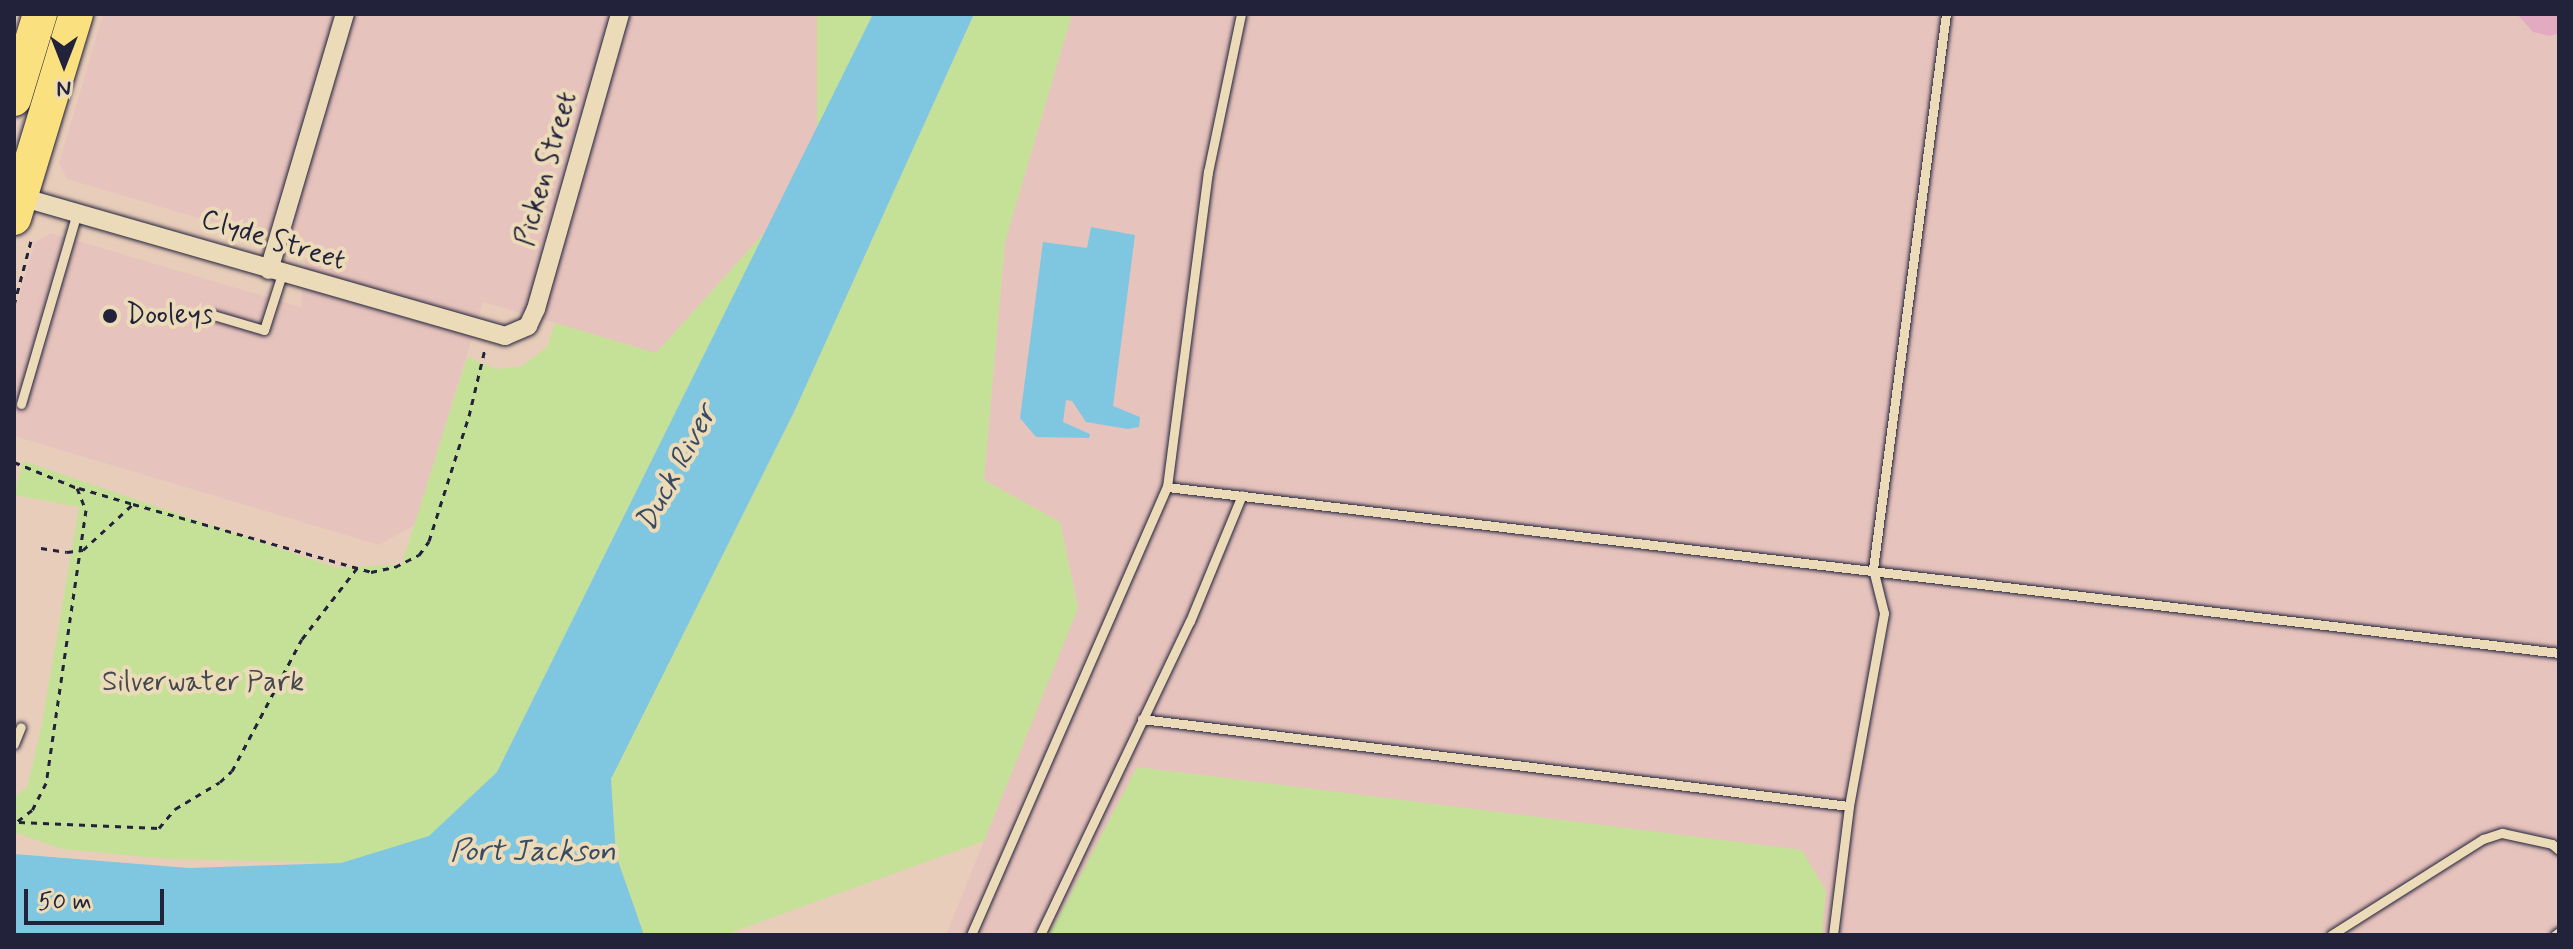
<!DOCTYPE html>
<style>
body{margin:0}
#map{position:relative;width:2573px;height:949px;overflow:hidden;background:#e9cdbb;font-family:Mynerve,sans-serif}
div>[style]{position:absolute}
.built>*{inset:0;background:#e7c3bd}
.green>*{inset:0;background:#c5e198}
.water>*{inset:0;background:#7fc7e0}
.building>*{inset:0;background:#e3abc1}
.path>*{height:3px;margin-top:-1.5px;transform-origin:0;background:repeating-linear-gradient(90deg,#22223b 0 6px,transparent 0 12px)}
.roads{filter:drop-shadow(0 0 2px #22223b) drop-shadow(0 0 2px #22223b)}
.lane>*{height:9px;margin:-4.5px;padding:0 4.5px;transform-origin:4.5px;border-radius:4.5px;background:#ecdbb8}
.street>*{height:18px;margin:-9px;padding:0 9px;transform-origin:9px;border-radius:9px;background:#ecdbb8}
.highway>*{height:34px;margin:-17px;padding:0 17px;transform-origin:17px;border-radius:17px;background:#fbe080}
.dots>*{width:22px;height:22px;translate:-50% -50%;box-sizing:border-box;border:4px solid #ecdbb8;border-radius:50%}
span{translate:-50% -50%;white-space:nowrap;text-align:center;line-height:1.15;-webkit-text-stroke:8px #ecdbb8;paint-order:stroke}
.street-label{font-size:28px;color:#22223b}
.poi-label{font-size:28px;color:#22223b}
.left{translate:0 -50%;text-align:left}
.park-label{font-size:28px;color:#43484e}
.water-label{font-size:30px;color:#394b64;font-style:italic}
.frame{position:absolute;inset:0;border:16px solid #22223b;pointer-events:none}
.north{position:absolute;left:24px;top:24px;width:80px;height:80px;-webkit-text-stroke:6px #ecdbb8;paint-order:stroke;rotate:180deg;font-size:22px;font-weight:700;line-height:32px;text-align:center;color:#22223b}
.north::after{content:'';display:block;margin:auto;width:28px;height:36px;background:#22223b;clip-path:polygon(50% 0,100% 100%,50% 72%,0 100%)}
.scale{position:absolute;left:24px;top:889px;width:140px;height:36px;box-sizing:border-box;border:4px solid #22223b;border-top:0;padding-left:10px;font-size:24px;line-height:28px;white-space:nowrap;color:#22223b;-webkit-text-stroke:6px #ecdbb8;paint-order:stroke}
</style>
<div id="map">
<div class="built">
<i style="clip-path:polygon(103px 14px,817px 14px,817px 128px,765px 232px,656px 353px,483px 302px,415px 525px,379px 545px,14px 436px,14px 313px,35px 242px,51px 233px,301px 307px,306px 250px,67px 179px,59px 163px)"></i>
<i style="clip-path:polygon(1072px 14px,2559px 14px,2559px 935px,946px 935px,1078px 608px,1060px 522px,984px 480px,1005px 242px)"></i>
</div>
<div class="green">
<i style="clip-path:polygon(817px 14px,873px 14px,817px 128px)"></i>
<i style="clip-path:polygon(974px 14px,1072px 14px,1005px 242px,984px 480px,1060px 522px,1078px 608px,984px 841px,724px 935px,644px 935px,616px 855px,611px 779px,795px 410px)"></i>
<i style="clip-path:polygon(765px 232px,497px 772px,429px 837px,341px 863px,167px 859px,62px 849px,14px 832px,14px 797px,27px 787px,41px 729px,79px 507px,14px 495px,23px 461px,337px 568px,402px 564px,467px 357px,496px 369px,522px 366px,547px 347px,555px 323px,656px 353px)"></i>
<i style="clip-path:polygon(1137px 767px,1802px 850px,1826px 891px,1822px 935px,1049px 935px)"></i>
</div>
<div class="water">
<i style="clip-path:polygon(873px 14px,974px 14px,795px 410px,611px 779px,616px 855px,644px 935px,14px 935px,14px 854px,189px 868px,341px 863px,429px 836px,497px 772px)"></i>
<i style="clip-path:polygon(1091px 227px,1135px 235px,1113px 406px,1140px 417px,1139px 427px,1128px 429px,1086px 422px,1072px 401px,1066px 400px,1063px 422px,1090px 434px,1089px 438px,1036px 437px,1020px 418px,1043px 242px,1087px 248px)"></i>
</div>
<div class="building">
<i style="clip-path:polygon(2517px 14px,2559px 14px,2559px 33px,2550px 36px,2533px 32px)"></i>
</div>
<div class="path">
<i style="left:14px;top:305px;width:70px;rotate:-75.2deg"></i>
<i style="left:14px;top:462px;width:68px;rotate:22.4deg"></i>
<i style="left:77px;top:488px;width:24px;rotate:68deg"></i>
<i style="left:86px;top:510px;width:276px;rotate:98.3deg"></i>
<i style="left:46px;top:783px;width:30px;rotate:117deg"></i>
<i style="left:32px;top:810px;width:23px;rotate:142deg"></i>
<i style="left:79px;top:488px;width:56px;rotate:16.5deg"></i>
<i style="left:41px;top:548px;width:26px;rotate:9deg"></i>
<i style="left:67px;top:552px;width:16px;rotate:-7deg"></i>
<i style="left:83px;top:550px;width:68px;rotate:-42.6deg"></i>
<i style="left:133px;top:504px;width:248px;rotate:15.9deg"></i>
<i style="left:371px;top:572px;width:25px;rotate:-12deg"></i>
<i style="left:395px;top:567px;width:27px;rotate:-27deg"></i>
<i style="left:419px;top:555px;width:17px;rotate:-54deg"></i>
<i style="left:429px;top:541px;width:131px;rotate:-72.3deg"></i>
<i style="left:469px;top:416px;width:69px;rotate:-76.6deg"></i>
<i style="left:19px;top:822px;width:140px;rotate:2.5deg"></i>
<i style="left:159px;top:828px;width:25px;rotate:-50deg"></i>
<i style="left:175px;top:809px;width:52px;rotate:-31deg"></i>
<i style="left:220px;top:782px;width:16px;rotate:-43deg"></i>
<i style="left:232px;top:771px;width:149px;rotate:-62.1deg"></i>
<i style="left:302px;top:639px;width:90px;rotate:-52.2deg"></i>
</div>
<div class="roads">
<div class="lane">
<i style="left:213px;top:315px;width:53px;rotate:16.4deg"></i>
<i style="left:264px;top:330px;width:59px;rotate:-72.2deg"></i>
<i style="left:21px;top:404px;width:200px;rotate:-73.7deg"></i>
<i style="left:1167px;top:487px;width:1402px;rotate:6.8deg"></i>
<i style="left:1142px;top:719px;width:712px;rotate:7.02deg"></i>
<i style="left:14px;top:744px;width:18px;rotate:-68deg"></i>
<i style="left:971px;top:935px;width:489px;rotate:-66.4deg"></i>
<i style="left:1167px;top:487px;width:318px;rotate:-82.6deg"></i>
<i style="left:1208px;top:172px;width:161px;rotate:-78.2deg"></i>
<i style="left:1040px;top:935px;width:348px;rotate:-64.5deg"></i>
<i style="left:1190px;top:621px;width:136px;rotate:-67.6deg"></i>
<i style="left:1833px;top:935px;width:130px;rotate:-82.9deg"></i>
<i style="left:1849px;top:806px;width:196px;rotate:-79.7deg"></i>
<i style="left:1884px;top:613px;width:45px;rotate:-104deg"></i>
<i style="left:1873px;top:569px;width:560px;rotate:-82.51deg"></i>
<i style="left:2331px;top:935px;width:180px;rotate:-32.3deg"></i>
<i style="left:2483px;top:839px;width:20px;rotate:-18deg"></i>
<i style="left:2502px;top:833px;width:51px;rotate:12.4deg"></i>
<i style="left:2552px;top:844px;width:9px;rotate:41deg"></i>
<i style="left:2555px;top:935px;width:5px;rotate:-37deg"></i>
</div>
<div class="street">
<i style="left:14px;top:195px;width:511px;rotate:16.02deg"></i>
<i style="left:505px;top:336px;width:25px;rotate:-23deg"></i>
<i style="left:528px;top:326px;width:19px;rotate:-65deg"></i>
<i style="left:536px;top:309px;width:307px;rotate:-74.1deg"></i>
<i style="left:269px;top:270px;width:267px;rotate:-73.5deg"></i>
</div>
<div class="highway">
<i style="left:14px;top:99px;width:89px;rotate:-73deg"></i>
<i style="left:14px;top:218px;width:213px;rotate:-73.1deg"></i>
</div>
</div>
<div class="dots">
<i style="left:110px;top:316px;background:#22223b"></i>
</div>
<div class="street-label">
<span style="left:547px;top:169px;rotate:-74deg">Picken Street</span>
<span style="left:273px;top:241px;rotate:17deg">Clyde Street</span>
</div>
<div class="poi-label">
<span class="left" style="left:126px;top:316px">Dooleys</span>
</div>
<div class="park-label">
<span style="left:203px;top:683px">Silverwater Park</span>
</div>
<div class="water-label">
<span style="left:677px;top:469px;rotate:-62deg">Duck River</span>
<span style="left:533px;top:852px">Port Jackson</span>
</div>
<div class="frame"></div>
<div class="north">N</div>
<div class="scale">50 m</div>
</div>
